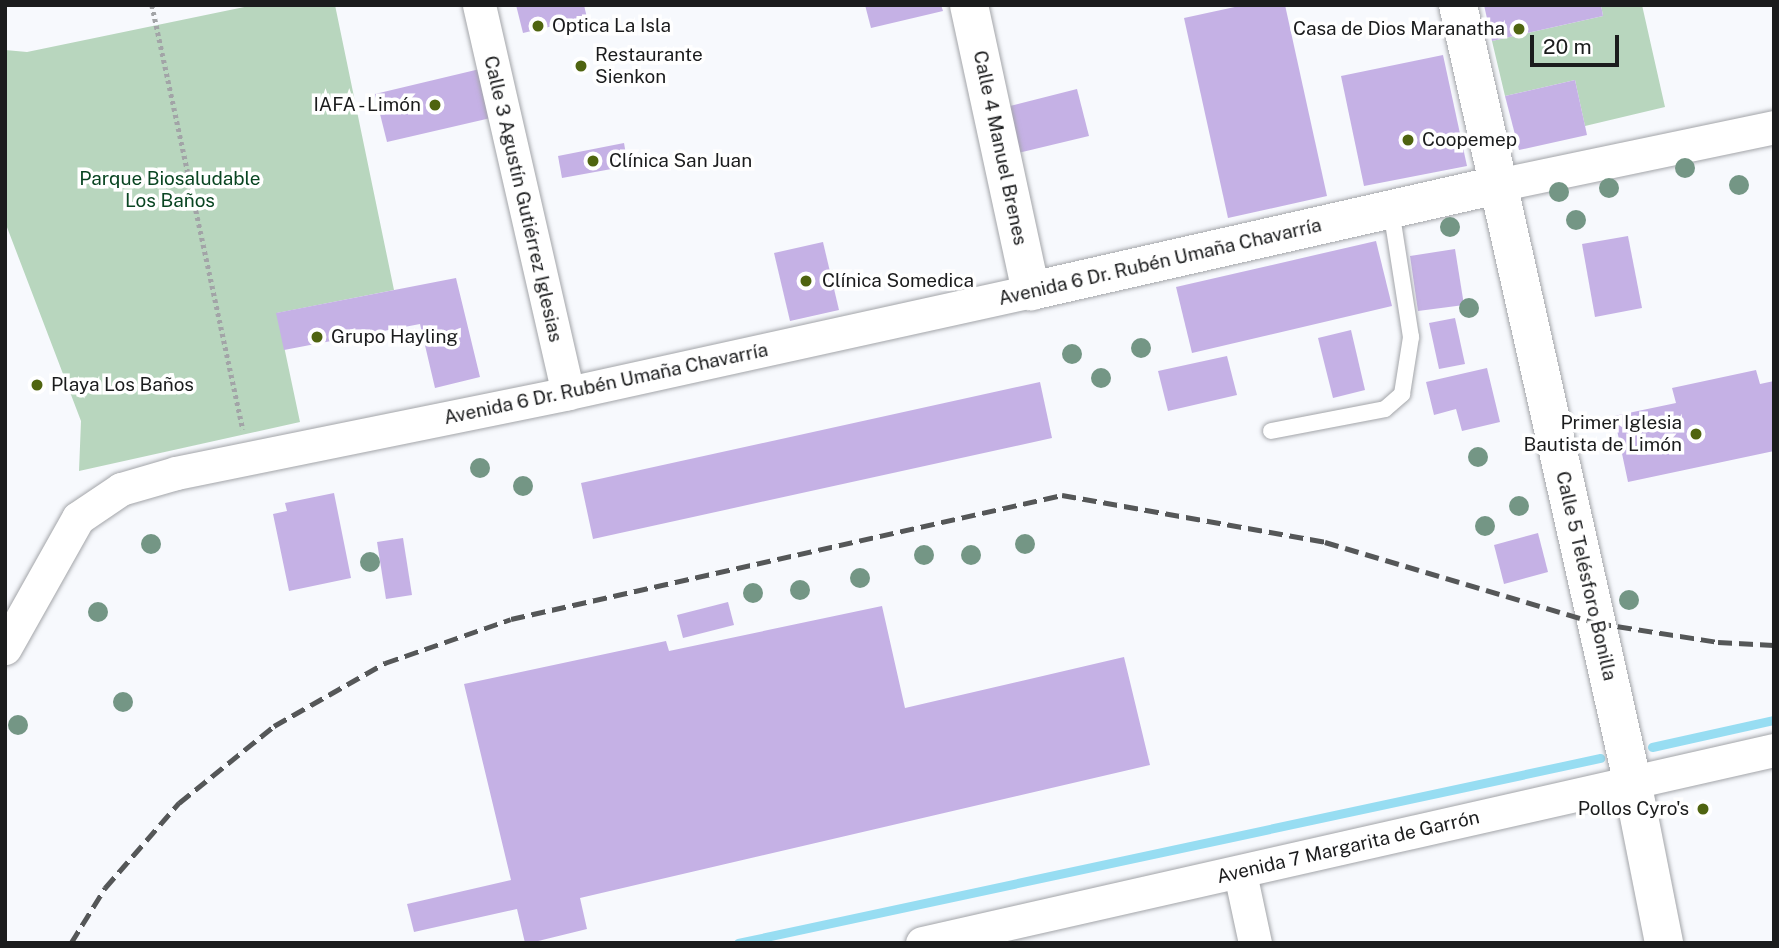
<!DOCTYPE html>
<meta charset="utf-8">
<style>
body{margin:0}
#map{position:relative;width:1779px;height:948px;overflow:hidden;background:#f7f9fd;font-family:"Public Sans",sans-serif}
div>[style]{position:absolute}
.green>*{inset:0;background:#b8d6be}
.stream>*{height:9px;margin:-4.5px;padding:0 4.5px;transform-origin:4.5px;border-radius:4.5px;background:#97ddf2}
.building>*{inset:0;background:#c5b1e5}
.path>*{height:4.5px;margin-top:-2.25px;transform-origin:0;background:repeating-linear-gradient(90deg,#a2a4a7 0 3.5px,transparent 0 7px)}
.roads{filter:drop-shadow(0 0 2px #a3a5a9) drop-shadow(0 0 2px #a3a5a9)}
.lane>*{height:16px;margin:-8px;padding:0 8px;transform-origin:8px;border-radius:8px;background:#fff}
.street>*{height:33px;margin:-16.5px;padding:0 16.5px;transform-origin:16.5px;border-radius:16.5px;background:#fff}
.secondary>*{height:38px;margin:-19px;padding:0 19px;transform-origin:19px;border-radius:19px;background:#fff}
.rail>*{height:5px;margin-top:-2.5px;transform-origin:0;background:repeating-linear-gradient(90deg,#555758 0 14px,transparent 0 21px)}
.trees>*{width:20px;height:20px;margin:-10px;border-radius:50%;background:#749685}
.dots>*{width:19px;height:19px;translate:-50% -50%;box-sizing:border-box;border:4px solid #fff;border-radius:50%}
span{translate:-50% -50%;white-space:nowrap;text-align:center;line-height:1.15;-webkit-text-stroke:7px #fff;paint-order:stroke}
.poi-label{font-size:19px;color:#1b1c1d}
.left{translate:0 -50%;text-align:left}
.right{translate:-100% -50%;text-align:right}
.street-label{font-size:19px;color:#1b1c1d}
.park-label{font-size:19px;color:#094522}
.frame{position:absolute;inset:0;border:7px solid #1b1c1d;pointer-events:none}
.scale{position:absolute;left:1530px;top:35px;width:89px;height:32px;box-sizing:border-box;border:4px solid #1b1c1d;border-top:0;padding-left:9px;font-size:21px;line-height:24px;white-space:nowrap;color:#1b1c1d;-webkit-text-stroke:5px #fff;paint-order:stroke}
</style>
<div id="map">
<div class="green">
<i style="clip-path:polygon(254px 5px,335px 5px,394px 290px,277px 313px,300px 422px,79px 471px,81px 421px,5px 222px,5px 50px,27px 52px)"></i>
<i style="clip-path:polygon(1601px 5px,1642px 5px,1665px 107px,1585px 126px,1575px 80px,1505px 96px,1492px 41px,1603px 16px)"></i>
</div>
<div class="stream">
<i style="left:1652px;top:747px;width:125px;rotate:-12.5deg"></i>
<i style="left:738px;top:943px;width:882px;rotate:-12.11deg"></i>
</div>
<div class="building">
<i style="clip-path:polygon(516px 5px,584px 5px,587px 18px,523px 33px)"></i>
<i style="clip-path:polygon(865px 5px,941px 5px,943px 11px,871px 28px)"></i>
<i style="clip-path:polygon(1244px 5px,1285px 5px,1327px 196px,1228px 218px,1184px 18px)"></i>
<i style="clip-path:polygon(1484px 5px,1601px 5px,1603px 16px,1492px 41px)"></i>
<i style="clip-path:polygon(1443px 55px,1467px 166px,1364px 186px,1341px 76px)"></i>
<i style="clip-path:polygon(484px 68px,495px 117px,387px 142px,375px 94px)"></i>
<i style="clip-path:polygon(1575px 80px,1587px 135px,1519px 150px,1505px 96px)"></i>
<i style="clip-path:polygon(1077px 89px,1089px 136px,1014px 154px,1002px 108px)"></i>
<i style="clip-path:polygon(624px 143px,628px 166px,562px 178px,558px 156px)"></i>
<i style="clip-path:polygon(1628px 236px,1642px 308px,1595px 317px,1582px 244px)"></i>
<i style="clip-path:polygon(1376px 241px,1392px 306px,1192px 353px,1176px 287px)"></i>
<i style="clip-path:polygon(823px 242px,839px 310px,790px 321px,774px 253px)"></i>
<i style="clip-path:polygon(1455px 249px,1464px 305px,1418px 311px,1410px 256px)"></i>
<i style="clip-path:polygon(456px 278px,480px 377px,435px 388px,420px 324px,284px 350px,276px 313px)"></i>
<i style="clip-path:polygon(1455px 318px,1465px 364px,1439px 369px,1429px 323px)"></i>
<i style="clip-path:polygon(1351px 330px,1365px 390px,1333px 398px,1318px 338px)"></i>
<i style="clip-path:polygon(1227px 356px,1237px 395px,1168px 411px,1158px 371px)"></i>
<i style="clip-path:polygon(1487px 368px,1500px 422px,1462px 431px,1456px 409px,1434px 415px,1426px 382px)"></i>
<i style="clip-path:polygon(1756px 370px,1760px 384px,1774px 381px,1774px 451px,1628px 482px,1614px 416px,1676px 403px,1672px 388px)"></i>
<i style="clip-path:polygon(1040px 382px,1052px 438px,593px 539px,581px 483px)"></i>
<i style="clip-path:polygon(334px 493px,351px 578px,289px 591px,273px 514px,287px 511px,285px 503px)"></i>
<i style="clip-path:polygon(1538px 533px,1548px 572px,1504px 584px,1494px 545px)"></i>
<i style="clip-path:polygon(403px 538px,412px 595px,386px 599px,377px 542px)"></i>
<i style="clip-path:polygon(728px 602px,734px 625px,683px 638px,677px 615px)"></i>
<i style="clip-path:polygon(882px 606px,905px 708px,1124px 657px,1150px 765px,580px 898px,587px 929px,530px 943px,525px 943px,517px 909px,414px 932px,407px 904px,511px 880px,464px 684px,666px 641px,669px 651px)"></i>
</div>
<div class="path">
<i style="left:152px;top:5px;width:434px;rotate:77.9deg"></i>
</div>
<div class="roads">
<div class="lane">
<i style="left:1271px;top:431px;width:116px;rotate:-10.9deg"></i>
<i style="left:1385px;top:409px;width:23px;rotate:-41deg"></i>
<i style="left:1402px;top:394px;width:58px;rotate:-81deg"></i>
<i style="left:1411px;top:337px;width:129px;rotate:-98.9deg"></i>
</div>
<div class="street">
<i style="left:479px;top:5px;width:398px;rotate:77.1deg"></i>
<i style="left:1497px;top:185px;width:283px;rotate:-11.8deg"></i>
<i style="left:5px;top:648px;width:149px;rotate:-60.7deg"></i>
<i style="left:78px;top:518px;width:52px;rotate:-34deg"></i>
<i style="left:121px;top:489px;width:57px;rotate:-16.2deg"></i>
<i style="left:176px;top:473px;width:400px;rotate:-11.5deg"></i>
<i style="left:568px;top:393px;width:474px;rotate:-12.4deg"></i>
<i style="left:1240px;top:873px;width:72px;rotate:77.9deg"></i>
<i style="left:922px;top:943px;width:874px;rotate:-12.76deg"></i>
</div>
<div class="secondary">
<i style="left:969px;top:5px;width:293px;rotate:77.8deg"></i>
<i style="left:1031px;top:291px;width:478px;rotate:-12.8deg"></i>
<i style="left:1458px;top:5px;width:795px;rotate:77.36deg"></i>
<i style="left:1632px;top:781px;width:165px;rotate:78.8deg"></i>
</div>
</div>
<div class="rail">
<i style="left:71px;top:943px;width:65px;rotate:-58.3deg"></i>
<i style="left:105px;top:888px;width:113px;rotate:-49deg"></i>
<i style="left:179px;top:803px;width:122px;rotate:-39deg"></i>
<i style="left:274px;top:726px;width:128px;rotate:-29.6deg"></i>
<i style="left:385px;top:663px;width:133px;rotate:-19.2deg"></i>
<i style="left:511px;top:619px;width:565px;rotate:-12.68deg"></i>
<i style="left:1062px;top:495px;width:267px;rotate:10.1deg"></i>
<i style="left:1325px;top:542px;width:284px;rotate:16.6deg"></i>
<i style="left:1597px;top:623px;width:122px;rotate:8.9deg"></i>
<i style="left:1718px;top:642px;width:56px;rotate:3.1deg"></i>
</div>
<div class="trees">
<i style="left:1685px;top:168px"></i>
<i style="left:1739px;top:185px"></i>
<i style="left:1609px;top:188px"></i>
<i style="left:1559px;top:192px"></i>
<i style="left:1576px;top:220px"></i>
<i style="left:1450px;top:227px"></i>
<i style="left:1469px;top:308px"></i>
<i style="left:1141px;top:348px"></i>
<i style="left:1072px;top:354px"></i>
<i style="left:1101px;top:378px"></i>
<i style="left:1478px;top:457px"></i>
<i style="left:480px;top:468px"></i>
<i style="left:523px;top:486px"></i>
<i style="left:1519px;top:506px"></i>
<i style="left:1485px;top:526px"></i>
<i style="left:151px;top:544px"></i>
<i style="left:1025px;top:544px"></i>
<i style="left:924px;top:555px"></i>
<i style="left:971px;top:555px"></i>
<i style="left:370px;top:562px"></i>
<i style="left:860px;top:578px"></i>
<i style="left:800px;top:590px"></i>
<i style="left:753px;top:593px"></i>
<i style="left:1629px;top:600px"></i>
<i style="left:98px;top:612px"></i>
<i style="left:123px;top:702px"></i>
<i style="left:18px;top:725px"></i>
</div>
<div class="dots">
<i style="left:538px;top:26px;background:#4f6410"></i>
<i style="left:1519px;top:29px;background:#4f6410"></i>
<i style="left:581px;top:66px;background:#4f6410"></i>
<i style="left:435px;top:105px;background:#4f6410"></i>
<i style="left:1408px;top:140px;background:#4f6410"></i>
<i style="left:593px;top:161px;background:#4f6410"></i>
<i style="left:806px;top:281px;background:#4f6410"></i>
<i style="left:317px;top:337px;background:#4f6410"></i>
<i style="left:37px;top:385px;background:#4f6410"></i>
<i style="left:1696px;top:434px;background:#4f6410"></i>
<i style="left:1703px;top:809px;background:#4f6410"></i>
</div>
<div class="poi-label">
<span class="left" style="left:552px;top:26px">Optica La Isla</span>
<span class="right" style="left:1505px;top:29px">Casa de Dios Maranatha</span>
<span class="left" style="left:595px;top:66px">Restaurante<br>Sienkon</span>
<span class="right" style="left:421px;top:105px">IAFA - Limón</span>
<span class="left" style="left:1422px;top:140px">Coopemep</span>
<span class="left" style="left:609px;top:161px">Clínica San Juan</span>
<span class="left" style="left:822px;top:281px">Clínica Somedica</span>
<span class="left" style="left:331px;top:337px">Grupo Hayling</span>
<span class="left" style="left:51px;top:385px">Playa Los Baños</span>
<span class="right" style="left:1682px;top:434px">Primer Iglesia<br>Bautista de Limón</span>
<span class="right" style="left:1689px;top:809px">Pollos Cyro's</span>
</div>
<div class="street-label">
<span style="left:1000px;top:148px;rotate:78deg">Calle 4 Manuel Brenes</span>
<span style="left:523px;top:199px;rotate:77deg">Calle 3 Agustín Gutiérrez Iglesias</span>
<span style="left:1160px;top:262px;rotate:-13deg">Avenida 6 Dr. Rubén Umaña Chavarría</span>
<span style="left:606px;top:384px;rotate:-12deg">Avenida 6 Dr. Rubén Umaña Chavarría</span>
<span style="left:1586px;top:576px;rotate:77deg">Calle 5 Telésforo Bonilla</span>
<span style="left:1348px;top:847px;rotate:-13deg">Avenida 7 Margarita de Garrón</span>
</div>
<div class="park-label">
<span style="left:170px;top:190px">Parque Biosaludable<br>Los Baños</span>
</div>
<div class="frame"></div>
<div class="scale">20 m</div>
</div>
